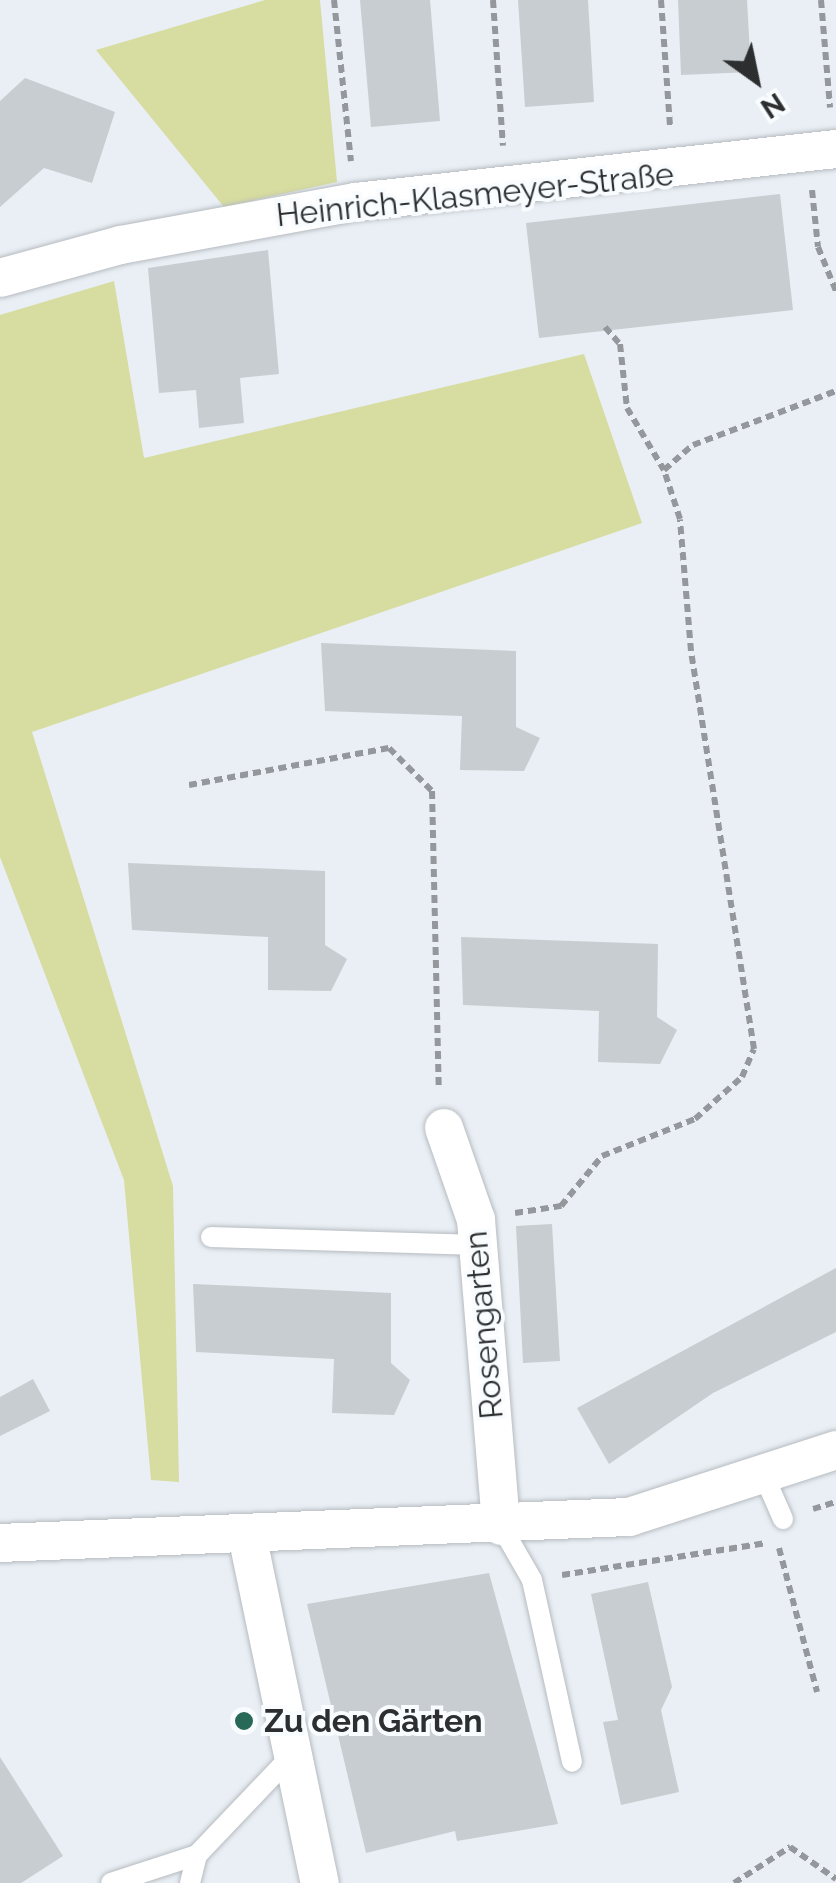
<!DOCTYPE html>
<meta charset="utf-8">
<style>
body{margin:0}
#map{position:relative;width:836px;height:1883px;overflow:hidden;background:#e9eff4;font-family:Raleway,sans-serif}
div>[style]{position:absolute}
.green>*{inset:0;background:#d7dca0}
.building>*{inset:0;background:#c7cdd1}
.path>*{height:6px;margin-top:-3px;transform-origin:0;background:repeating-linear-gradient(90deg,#94989c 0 8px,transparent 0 13px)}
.roads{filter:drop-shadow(0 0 2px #b6bbc0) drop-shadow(0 0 2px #b6bbc0)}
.service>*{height:20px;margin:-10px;padding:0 10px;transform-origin:10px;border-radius:10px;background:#fff}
.minor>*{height:38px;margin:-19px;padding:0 19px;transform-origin:19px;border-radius:19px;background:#fff}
.dots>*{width:28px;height:28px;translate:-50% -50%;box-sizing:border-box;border:5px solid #f9fcff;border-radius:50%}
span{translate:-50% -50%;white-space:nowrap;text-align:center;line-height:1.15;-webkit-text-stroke:8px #f9fcff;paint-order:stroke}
.street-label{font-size:32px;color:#2c2e30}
.poi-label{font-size:32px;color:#2c2e30;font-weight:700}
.left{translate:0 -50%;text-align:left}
.north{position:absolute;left:706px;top:30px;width:100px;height:100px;-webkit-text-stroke:8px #f9fcff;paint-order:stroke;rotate:147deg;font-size:28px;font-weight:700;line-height:40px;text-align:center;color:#2c2e30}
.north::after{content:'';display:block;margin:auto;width:35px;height:45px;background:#2c2e30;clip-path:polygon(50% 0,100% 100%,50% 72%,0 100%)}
</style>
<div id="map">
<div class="green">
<i style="clip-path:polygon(265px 0,320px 0,337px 182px,224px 207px,96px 50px)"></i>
<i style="clip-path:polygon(114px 281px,144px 458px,584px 354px,642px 523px,32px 732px,173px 1186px,179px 1482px,151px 1480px,124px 1180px,0 857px,0 315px)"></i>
</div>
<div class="building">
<i style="clip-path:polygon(360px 0,430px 0,440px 121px,371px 127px)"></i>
<i style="clip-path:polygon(518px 0,588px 0,594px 102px,525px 107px)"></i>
<i style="clip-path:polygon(678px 0,747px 0,751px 72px,681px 75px)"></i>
<i style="clip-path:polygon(25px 78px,115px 112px,92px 183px,44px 168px,0 207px,0 101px)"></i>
<i style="clip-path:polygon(780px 194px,793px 310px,539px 338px,526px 223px)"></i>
<i style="clip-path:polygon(268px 250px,279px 374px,240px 378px,244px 423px,199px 428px,196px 390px,159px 393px,148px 268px)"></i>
<i style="clip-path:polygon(321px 643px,516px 651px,516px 727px,540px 738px,524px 771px,460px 770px,462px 716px,325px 711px)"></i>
<i style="clip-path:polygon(128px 863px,325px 871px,325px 945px,347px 959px,331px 991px,268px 990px,268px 937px,132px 930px)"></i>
<i style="clip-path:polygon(461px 937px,658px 944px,657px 1017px,677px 1030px,660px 1064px,598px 1062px,599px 1011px,463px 1005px)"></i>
<i style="clip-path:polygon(552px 1224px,560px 1361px,523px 1363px,516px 1226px)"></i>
<i style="clip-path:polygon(836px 1268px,836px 1332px,713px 1393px,609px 1464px,577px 1408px)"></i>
<i style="clip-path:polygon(193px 1284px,391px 1293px,391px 1363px,410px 1380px,394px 1415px,332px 1413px,334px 1359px,196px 1352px)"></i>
<i style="clip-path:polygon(33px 1379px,50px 1411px,0 1436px,0 1397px)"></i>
<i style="clip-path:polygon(489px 1573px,558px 1824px,457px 1841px,455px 1831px,366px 1853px,307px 1604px)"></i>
<i style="clip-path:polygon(648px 1582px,672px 1687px,661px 1710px,679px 1792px,621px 1805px,603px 1722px,618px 1720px,591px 1594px)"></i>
<i style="clip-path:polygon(0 1757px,63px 1856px,21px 1883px,0 1883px)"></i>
</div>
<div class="path">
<i style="left:334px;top:0;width:162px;rotate:84deg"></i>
<i style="left:493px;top:0;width:146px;rotate:86.1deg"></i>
<i style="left:661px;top:0;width:126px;rotate:85.9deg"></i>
<i style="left:821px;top:0;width:108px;rotate:85.2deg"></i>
<i style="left:812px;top:190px;width:57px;rotate:84deg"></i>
<i style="left:818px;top:247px;width:48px;rotate:67.8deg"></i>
<i style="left:605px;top:327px;width:23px;rotate:49deg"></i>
<i style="left:620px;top:344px;width:64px;rotate:83.8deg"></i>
<i style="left:627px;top:408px;width:72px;rotate:59.2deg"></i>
<i style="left:189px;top:785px;width:203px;rotate:-10.5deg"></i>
<i style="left:389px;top:748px;width:61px;rotate:45deg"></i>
<i style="left:432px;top:791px;width:299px;rotate:88.7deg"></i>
<i style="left:515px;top:1213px;width:47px;rotate:-8.7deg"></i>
<i style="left:561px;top:1206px;width:65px;rotate:-50.6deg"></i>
<i style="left:602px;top:1156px;width:100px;rotate:-21.7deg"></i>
<i style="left:695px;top:1119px;width:63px;rotate:-41.8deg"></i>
<i style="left:742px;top:1077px;width:30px;rotate:-67deg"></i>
<i style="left:754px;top:1049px;width:403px;rotate:-99deg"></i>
<i style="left:691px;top:651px;width:132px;rotate:-94.8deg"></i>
<i style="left:680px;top:519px;width:52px;rotate:-108.1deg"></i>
<i style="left:664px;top:470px;width:38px;rotate:-41deg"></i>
<i style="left:693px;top:445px;width:153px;rotate:-20.7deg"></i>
<i style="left:813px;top:1509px;width:24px;rotate:-17deg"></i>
<i style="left:779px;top:1548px;width:149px;rotate:75.2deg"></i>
<i style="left:562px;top:1575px;width:206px;rotate:-8.9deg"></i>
<i style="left:734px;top:1883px;width:67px;rotate:-32.7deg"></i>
<i style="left:790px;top:1847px;width:56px;rotate:34.8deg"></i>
</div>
<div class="roads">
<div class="service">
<i style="left:211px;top:1237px;width:267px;rotate:1.7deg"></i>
<i style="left:765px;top:1478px;width:45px;rotate:66.3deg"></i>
<i style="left:501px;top:1526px;width:62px;rotate:60.1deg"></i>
<i style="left:532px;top:1580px;width:186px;rotate:77.6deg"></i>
<i style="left:111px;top:1883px;width:90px;rotate:-18deg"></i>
<i style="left:197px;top:1855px;width:141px;rotate:-46.4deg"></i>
<i style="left:190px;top:1883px;width:29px;rotate:-76deg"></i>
</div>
<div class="minor">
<i style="left:0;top:278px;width:125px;rotate:-15.3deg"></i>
<i style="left:121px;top:245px;width:239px;rotate:-10.4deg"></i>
<i style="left:356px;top:202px;width:483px;rotate:-6.3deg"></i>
<i style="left:444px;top:1128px;width:97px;rotate:70.8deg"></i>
<i style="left:476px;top:1220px;width:307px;rotate:85.3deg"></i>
<i style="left:247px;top:1535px;width:356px;rotate:78.2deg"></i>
<i style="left:0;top:1543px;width:630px;rotate:-2.37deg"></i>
<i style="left:629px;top:1517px;width:218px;rotate:-17.9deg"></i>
</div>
</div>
<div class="dots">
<i style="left:244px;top:1721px;background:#286856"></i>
</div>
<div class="street-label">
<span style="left:475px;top:195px;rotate:-6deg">Heinrich-Klasmeyer-Straße</span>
<span style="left:484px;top:1325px;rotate:-95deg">Rosengarten</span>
</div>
<div class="poi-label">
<span class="left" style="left:264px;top:1721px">Zu den Gärten</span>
</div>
<div class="north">N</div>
</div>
